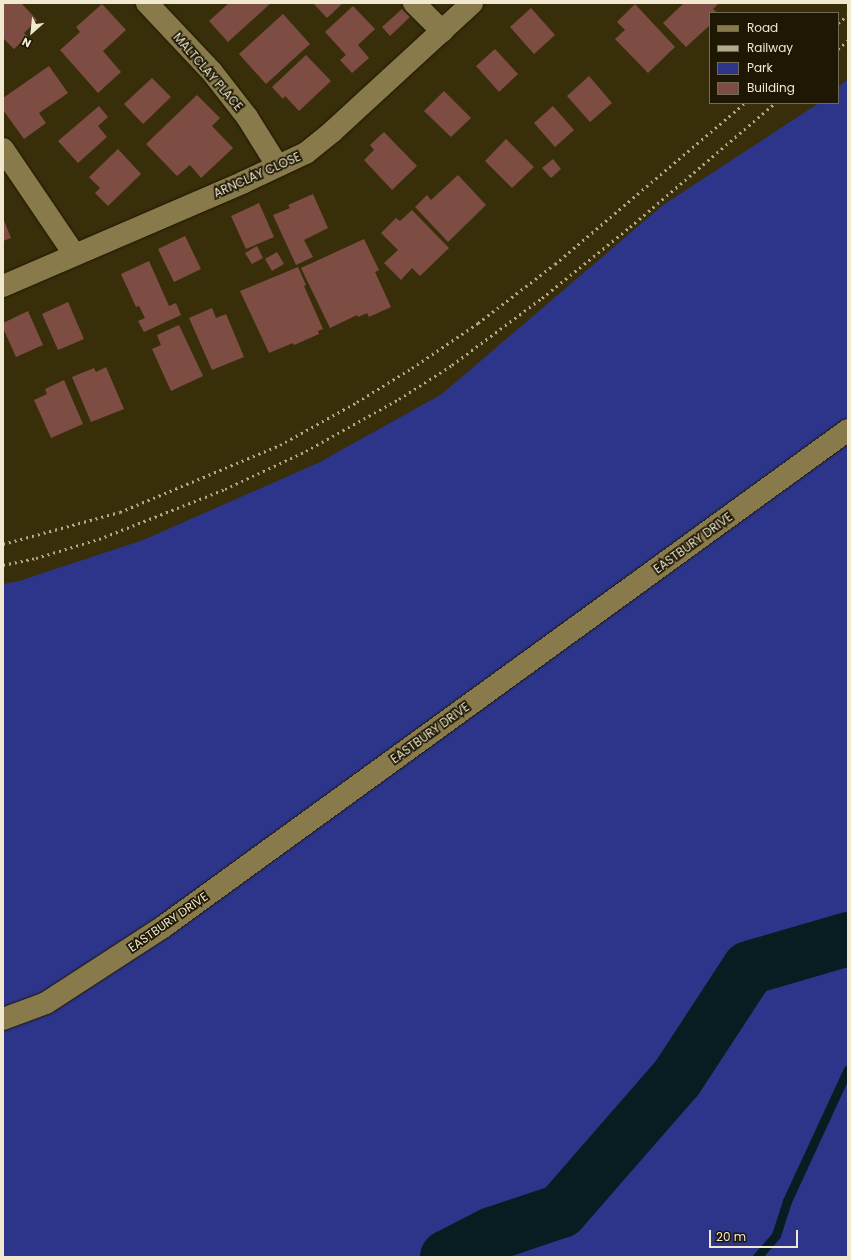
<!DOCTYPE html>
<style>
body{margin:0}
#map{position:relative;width:851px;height:1260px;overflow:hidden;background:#392e0a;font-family:Poppins,sans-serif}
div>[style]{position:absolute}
.green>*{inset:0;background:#2c3589}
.stream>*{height:9px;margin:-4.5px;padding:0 4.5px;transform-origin:4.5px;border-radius:4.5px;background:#071d21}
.river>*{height:54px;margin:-27px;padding:0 27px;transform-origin:27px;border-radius:27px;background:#071d21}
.building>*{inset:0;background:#7d4d43}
.roads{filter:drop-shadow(0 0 1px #1e1701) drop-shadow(0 0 1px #1e1701)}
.minor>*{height:22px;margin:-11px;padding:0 11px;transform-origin:11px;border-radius:11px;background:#887a4b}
.rail>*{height:3px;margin-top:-1.5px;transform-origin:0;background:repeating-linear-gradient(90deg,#b1a98c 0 2px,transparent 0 6px)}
span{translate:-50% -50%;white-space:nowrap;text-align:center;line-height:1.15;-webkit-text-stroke:3.5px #1d1704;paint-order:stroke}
.street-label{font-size:12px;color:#f0e9d0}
.frame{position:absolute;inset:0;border:4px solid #f0e9d0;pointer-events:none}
.legend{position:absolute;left:709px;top:12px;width:130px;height:92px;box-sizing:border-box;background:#1d1704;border:1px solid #716b56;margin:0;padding:5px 7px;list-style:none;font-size:12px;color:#f0e9d0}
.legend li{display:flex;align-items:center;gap:8px;height:20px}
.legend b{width:20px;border:1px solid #716b56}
.north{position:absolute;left:12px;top:12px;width:40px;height:40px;-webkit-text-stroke:3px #1d1704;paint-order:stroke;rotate:207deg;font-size:11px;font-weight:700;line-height:16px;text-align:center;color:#f0e9d0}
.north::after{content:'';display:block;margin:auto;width:14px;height:18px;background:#f0e9d0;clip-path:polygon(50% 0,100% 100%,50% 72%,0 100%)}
.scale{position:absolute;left:709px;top:1230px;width:89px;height:18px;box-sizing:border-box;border:2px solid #f0e9d0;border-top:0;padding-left:5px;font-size:12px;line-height:14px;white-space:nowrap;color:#f0e9d0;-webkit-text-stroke:3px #1d1704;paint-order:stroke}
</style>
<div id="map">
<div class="green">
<i style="clip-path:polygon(848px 79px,848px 1257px,3px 1257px,3px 584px,19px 581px,143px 540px,318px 463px,442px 394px,663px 205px,819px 103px,838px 103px,838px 87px)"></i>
</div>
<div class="stream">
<i style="left:757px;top:1257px;width:29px;rotate:-49deg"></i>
<i style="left:776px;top:1235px;width:36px;rotate:-72deg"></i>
<i style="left:787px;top:1201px;width:145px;rotate:-65.2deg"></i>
</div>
<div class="river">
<i style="left:447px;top:1257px;width:51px;rotate:-27.1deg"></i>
<i style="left:492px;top:1234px;width:73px;rotate:-18.4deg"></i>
<i style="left:561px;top:1211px;width:176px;rotate:-48.9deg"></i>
<i style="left:677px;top:1078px;width:131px;rotate:-56.8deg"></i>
<i style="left:749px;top:968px;width:103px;rotate:-16.3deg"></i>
</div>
<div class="building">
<i style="clip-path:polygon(3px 3px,21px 3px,37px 20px,24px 33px,27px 36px,14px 49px,3px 38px)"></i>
<i style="clip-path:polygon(229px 3px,271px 3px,228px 42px,209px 21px)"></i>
<i style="clip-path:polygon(313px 3px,343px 3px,327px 18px)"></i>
<i style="clip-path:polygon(684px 3px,719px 3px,713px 9px,717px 13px,710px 13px,710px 25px,686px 47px,663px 23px)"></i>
<i style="clip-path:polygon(102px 4px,126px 30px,103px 51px,121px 72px,98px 93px,60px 50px,80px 32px,76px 27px)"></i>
<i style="clip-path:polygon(635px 4px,675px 47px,648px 73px,615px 39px,625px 30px,617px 22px)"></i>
<i style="clip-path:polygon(353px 6px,375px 29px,358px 45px,369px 58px,352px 73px,340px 60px,346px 55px,325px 32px)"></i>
<i style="clip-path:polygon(531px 8px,555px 35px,534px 54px,510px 27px)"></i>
<i style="clip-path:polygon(402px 9px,410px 17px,390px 36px,382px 27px)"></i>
<i style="clip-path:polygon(283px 14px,310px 44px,266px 84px,239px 54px)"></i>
<i style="clip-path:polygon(495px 49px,518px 74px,499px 92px,476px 66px)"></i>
<i style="clip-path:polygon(306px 55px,331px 81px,299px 111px,285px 96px,283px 99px,272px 87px)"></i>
<i style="clip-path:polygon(49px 66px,68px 93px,39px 113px,46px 123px,24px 139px,3px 110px,3px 98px)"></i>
<i style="clip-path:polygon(589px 76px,612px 103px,590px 122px,567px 96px)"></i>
<i style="clip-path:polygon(152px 78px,171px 97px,143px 124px,124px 104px)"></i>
<i style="clip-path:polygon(444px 91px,471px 118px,451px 137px,424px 111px)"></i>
<i style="clip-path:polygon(197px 95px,220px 118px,212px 126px,233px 148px,201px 178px,190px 165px,177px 176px,146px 144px)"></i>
<i style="clip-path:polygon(99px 106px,108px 117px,98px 126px,107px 137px,78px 163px,58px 141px)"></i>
<i style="clip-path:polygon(553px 106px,574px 130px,555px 147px,534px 123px)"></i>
<i style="clip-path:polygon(384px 132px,417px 166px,392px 190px,364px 160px,374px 150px,370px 145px)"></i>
<i style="clip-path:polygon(506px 139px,534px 167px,512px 188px,485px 161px)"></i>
<i style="clip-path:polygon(118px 149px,141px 174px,108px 206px,95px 193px,100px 188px,89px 177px)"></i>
<i style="clip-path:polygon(553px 159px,561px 169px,551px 178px,542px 168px)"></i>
<i style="clip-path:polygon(458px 175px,486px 205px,448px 242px,415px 207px,427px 195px,431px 200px)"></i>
<i style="clip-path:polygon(313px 194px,328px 228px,304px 240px,313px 257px,296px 265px,273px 215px,290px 208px,288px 205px)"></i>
<i style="clip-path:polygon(259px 203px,274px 237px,246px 249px,231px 216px)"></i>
<i style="clip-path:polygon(412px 210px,449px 248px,420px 276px,412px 268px,401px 280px,384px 263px,398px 250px,381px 233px,396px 218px,400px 221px)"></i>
<i style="clip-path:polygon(3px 218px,11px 238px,3px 241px)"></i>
<i style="clip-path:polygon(185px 236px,201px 269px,174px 282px,158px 249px)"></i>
<i style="clip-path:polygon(364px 239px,379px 270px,375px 272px,391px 307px,369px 317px,367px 313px,358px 317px,357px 315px,330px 328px,301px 268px)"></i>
<i style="clip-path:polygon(257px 246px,263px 258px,252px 264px,245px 253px)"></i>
<i style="clip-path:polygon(277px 252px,284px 264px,272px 271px,265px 259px)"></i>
<i style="clip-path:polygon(149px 261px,169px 306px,176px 303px,181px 315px,144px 332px,138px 321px,145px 318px,139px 306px,136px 307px,121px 274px)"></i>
<i style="clip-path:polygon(298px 267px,306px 285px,304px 286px,323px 329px,318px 331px,319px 334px,294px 345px,293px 343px,269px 353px,240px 291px)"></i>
<i style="clip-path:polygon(68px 302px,84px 339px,58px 350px,42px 314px)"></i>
<i style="clip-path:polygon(212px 308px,216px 318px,226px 314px,244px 357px,212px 370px,189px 318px)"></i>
<i style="clip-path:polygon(28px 311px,43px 345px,16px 357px,3px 328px,3px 323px)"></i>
<i style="clip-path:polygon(179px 325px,203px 376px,171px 391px,152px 349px,161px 345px,157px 335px)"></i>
<i style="clip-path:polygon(106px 367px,124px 409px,91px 422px,72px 377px,94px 368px,96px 372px)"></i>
<i style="clip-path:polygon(64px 380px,83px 424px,51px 438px,34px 400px,47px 394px,45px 389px)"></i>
</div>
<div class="roads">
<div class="minor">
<i style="left:147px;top:3px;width:95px;rotate:46.7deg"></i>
<i style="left:212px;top:72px;width:57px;rotate:52.1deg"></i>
<i style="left:247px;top:117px;width:57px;rotate:58deg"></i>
<i style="left:414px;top:3px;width:40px;rotate:45deg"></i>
<i style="left:3px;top:149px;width:127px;rotate:55.9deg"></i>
<i style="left:3px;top:286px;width:262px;rotate:-23.3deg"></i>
<i style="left:244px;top:182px;width:68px;rotate:-25.1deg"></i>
<i style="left:306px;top:153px;width:35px;rotate:-39deg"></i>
<i style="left:333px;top:131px;width:189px;rotate:-42.6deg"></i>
<i style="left:3px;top:1019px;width:46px;rotate:-20.4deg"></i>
<i style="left:46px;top:1003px;width:140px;rotate:-33deg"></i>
<i style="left:163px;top:927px;width:846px;rotate:-35.96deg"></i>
</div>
</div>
<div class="rail">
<i style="left:838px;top:23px;width:13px;rotate:-39deg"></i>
<i style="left:838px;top:49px;width:13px;rotate:-42deg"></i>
<i style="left:3px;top:544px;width:121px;rotate:-15.3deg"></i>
<i style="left:120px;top:512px;width:173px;rotate:-22.7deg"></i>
<i style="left:280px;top:445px;width:88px;rotate:-29.2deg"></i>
<i style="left:357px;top:402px;width:65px;rotate:-31.7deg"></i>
<i style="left:412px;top:368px;width:80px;rotate:-34.3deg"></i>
<i style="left:478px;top:323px;width:97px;rotate:-37.5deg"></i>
<i style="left:555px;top:264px;width:249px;rotate:-40.3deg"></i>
<i style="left:3px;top:565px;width:34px;rotate:-12deg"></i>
<i style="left:36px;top:558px;width:66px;rotate:-16.8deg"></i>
<i style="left:99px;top:539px;width:136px;rotate:-21.6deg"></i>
<i style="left:225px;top:489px;width:89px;rotate:-25.1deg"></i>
<i style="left:306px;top:451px;width:107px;rotate:-29.2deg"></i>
<i style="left:399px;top:399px;width:63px;rotate:-32.7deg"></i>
<i style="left:452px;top:365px;width:112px;rotate:-36.7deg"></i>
<i style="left:542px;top:298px;width:113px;rotate:-38.9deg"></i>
<i style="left:630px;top:227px;width:191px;rotate:-40.5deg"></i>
</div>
<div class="street-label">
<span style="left:208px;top:72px;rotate:49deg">MALTCLAY PLACE</span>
<span style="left:257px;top:175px;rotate:-24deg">ARNCLAY CLOSE</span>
<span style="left:693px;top:543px;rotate:-36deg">EASTBURY DRIVE</span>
<span style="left:430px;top:733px;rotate:-36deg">EASTBURY DRIVE</span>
<span style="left:168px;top:922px;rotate:-35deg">EASTBURY DRIVE</span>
</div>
<div class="frame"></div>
<ul class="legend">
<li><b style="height:5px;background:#887a4b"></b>Road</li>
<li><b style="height:5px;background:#b1a98c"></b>Railway</li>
<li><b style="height:11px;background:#2c3589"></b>Park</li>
<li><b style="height:11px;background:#7d4d43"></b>Building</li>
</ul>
<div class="north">N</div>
<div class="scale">20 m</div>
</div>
